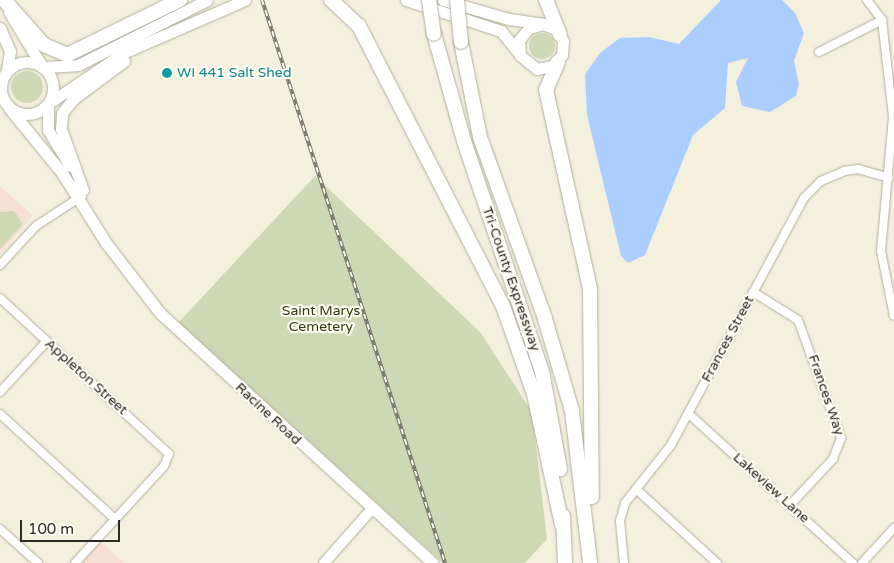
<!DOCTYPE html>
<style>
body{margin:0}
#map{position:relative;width:894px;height:563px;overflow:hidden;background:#f3f0de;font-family:"Varela Round",sans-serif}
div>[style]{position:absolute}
.education>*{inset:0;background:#f6e0d3}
.green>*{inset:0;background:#cfd8b5}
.round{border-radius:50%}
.water>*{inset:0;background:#accefe}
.roads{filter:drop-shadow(0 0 1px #b1ae9d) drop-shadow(0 0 1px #b1ae9d)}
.minor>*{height:8px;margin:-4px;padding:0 4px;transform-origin:4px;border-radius:4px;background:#fff}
.tertiary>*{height:10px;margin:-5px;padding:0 5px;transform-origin:5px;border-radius:5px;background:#fff}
.secondary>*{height:11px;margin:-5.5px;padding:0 5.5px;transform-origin:5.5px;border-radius:5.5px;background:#fff}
.secondary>.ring{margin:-5.5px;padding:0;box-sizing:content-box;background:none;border:11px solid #fff;border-radius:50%}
.motorway>*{height:14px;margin:-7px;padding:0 7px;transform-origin:7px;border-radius:7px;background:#fff}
.rail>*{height:4px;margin-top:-2px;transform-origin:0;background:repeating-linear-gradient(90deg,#fffdf2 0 5.5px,#77756a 0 11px);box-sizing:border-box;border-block:1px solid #77756a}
.bridges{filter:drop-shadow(0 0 1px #b1ae9d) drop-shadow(0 0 1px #b1ae9d)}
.motorway-bridge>*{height:14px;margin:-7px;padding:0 7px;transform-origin:7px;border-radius:7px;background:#fff}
.dots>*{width:14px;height:14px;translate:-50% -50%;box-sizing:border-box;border:2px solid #fffdf2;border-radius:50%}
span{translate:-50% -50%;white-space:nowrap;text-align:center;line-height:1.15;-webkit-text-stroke:4.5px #fffdf2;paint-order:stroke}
.culture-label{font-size:14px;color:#0d838f}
.left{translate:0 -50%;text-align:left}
.street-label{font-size:14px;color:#2b2a23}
.park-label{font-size:14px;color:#353d13}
.scale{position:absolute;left:20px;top:520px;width:100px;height:22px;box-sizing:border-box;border:2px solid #2b2a23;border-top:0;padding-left:6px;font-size:15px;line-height:18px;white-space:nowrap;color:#2b2a23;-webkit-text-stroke:4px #fffdf2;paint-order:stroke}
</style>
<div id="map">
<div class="education">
<i style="clip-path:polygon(0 187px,33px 215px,0 254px)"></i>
<i style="clip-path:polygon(101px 542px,124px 563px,82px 563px)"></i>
</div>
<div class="green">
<i class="round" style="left:529px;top:33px;width:26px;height:26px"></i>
<i class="round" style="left:11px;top:71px;width:32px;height:32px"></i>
<i style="clip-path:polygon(315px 176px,480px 332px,532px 412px,547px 539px,525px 563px,443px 563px,178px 323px)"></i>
<i style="clip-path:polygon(14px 211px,23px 224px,0 249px,0 212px)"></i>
</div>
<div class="water">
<i style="clip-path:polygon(721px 0,782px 0,795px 13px,804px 33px,794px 61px,799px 84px,796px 96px,770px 112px,742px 106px,736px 82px,748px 58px,728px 63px,725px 108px,693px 135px,645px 255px,628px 263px,621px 256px,587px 115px,585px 74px,601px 52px,620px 38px,649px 37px,679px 44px)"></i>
</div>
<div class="roads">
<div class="minor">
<i style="left:867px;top:0;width:25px;rotate:53deg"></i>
<i style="left:882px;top:20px;width:98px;rotate:83.5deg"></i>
<i style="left:893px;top:117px;width:135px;rotate:95.1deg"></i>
<i style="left:881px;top:251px;width:66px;rotate:78.7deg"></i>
<i style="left:819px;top:52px;width:71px;rotate:-26.9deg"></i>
<i style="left:0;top:265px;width:53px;rotate:-47.3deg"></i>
<i style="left:36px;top:226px;width:55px;rotate:-33.1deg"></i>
<i style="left:753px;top:292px;width:53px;rotate:31.9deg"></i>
<i style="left:798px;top:320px;width:126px;rotate:70deg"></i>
<i style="left:841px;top:438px;width:22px;rotate:111deg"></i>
<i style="left:833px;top:459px;width:63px;rotate:133.1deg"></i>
<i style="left:0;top:298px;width:230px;rotate:42.7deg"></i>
<i style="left:169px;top:454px;width:13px;rotate:113deg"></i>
<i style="left:164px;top:466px;width:132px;rotate:132.5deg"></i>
<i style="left:0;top:392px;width:69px;rotate:-47.3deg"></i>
<i style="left:0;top:414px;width:156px;rotate:42.4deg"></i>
<i style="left:689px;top:414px;width:222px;rotate:42.3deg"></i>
<i style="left:636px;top:489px;width:110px;rotate:42.4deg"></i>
<i style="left:0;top:529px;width:51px;rotate:41.8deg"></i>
<i style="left:624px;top:563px;width:42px;rotate:-95.4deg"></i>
<i style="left:620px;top:521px;width:19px;rotate:-74deg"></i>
<i style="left:625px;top:503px;width:74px;rotate:-51.6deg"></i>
<i style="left:671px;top:445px;width:281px;rotate:-61.7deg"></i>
<i style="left:804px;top:198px;width:24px;rotate:-45deg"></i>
<i style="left:821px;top:181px;width:25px;rotate:-23deg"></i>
<i style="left:844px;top:171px;width:14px;rotate:-8deg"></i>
<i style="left:858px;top:169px;width:32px;rotate:16deg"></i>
<i style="left:862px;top:563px;width:47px;rotate:-47.6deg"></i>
</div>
<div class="tertiary">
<i style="left:324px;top:563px;width:72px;rotate:-48.4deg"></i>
</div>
<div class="secondary">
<i style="left:406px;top:0;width:100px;rotate:18.1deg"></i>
<i style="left:501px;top:31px;width:28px;rotate:51deg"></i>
<i style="left:443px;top:0;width:69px;rotate:16.1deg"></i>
<i style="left:509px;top:19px;width:34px;rotate:8deg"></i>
<i style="left:543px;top:24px;width:14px;rotate:21deg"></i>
<i style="left:556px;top:29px;width:14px;rotate:60deg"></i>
<i style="left:563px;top:41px;width:14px;rotate:94deg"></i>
<i style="left:562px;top:55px;width:15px;rotate:132deg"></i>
<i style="left:552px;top:66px;width:15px;rotate:169deg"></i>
<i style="left:537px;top:69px;width:22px;rotate:-141deg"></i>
<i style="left:520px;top:55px;width:15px;rotate:-94deg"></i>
<i style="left:519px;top:40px;width:16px;rotate:-50deg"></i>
<i style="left:529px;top:28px;width:15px;rotate:-16deg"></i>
<i style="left:9px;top:12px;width:63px;rotate:58.6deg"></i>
<i style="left:0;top:28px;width:25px;rotate:67deg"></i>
<i style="left:10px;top:51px;width:19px;rotate:99deg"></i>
<i class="ring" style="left:1px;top:62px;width:41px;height:41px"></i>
<i style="left:43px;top:67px;width:35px;rotate:-3deg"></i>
<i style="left:78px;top:65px;width:144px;rotate:-26.7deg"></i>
<i style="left:49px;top:103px;width:89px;rotate:-34deg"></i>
<i style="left:123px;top:53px;width:133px;rotate:-23.5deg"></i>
<i style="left:48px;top:104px;width:26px;rotate:90deg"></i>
<i style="left:48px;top:130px;width:42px;rotate:58.6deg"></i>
<i style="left:9px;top:108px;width:84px;rotate:50.8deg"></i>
<i style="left:62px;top:173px;width:83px;rotate:57.8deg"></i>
<i style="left:106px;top:243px;width:88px;rotate:52.4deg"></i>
<i style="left:160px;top:313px;width:370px;rotate:42.5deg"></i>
<i style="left:83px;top:190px;width:65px;rotate:-109.8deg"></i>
<i style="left:61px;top:129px;width:16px;rotate:-86deg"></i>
<i style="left:62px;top:113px;width:18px;rotate:-52deg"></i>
<i style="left:73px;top:99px;width:64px;rotate:-36.7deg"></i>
</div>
<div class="motorway">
<i style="left:4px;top:0;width:60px;rotate:48.4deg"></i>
<i style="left:44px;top:45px;width:25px;rotate:23deg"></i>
<i style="left:67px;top:55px;width:126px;rotate:-26deg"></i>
<i style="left:331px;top:0;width:38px;rotate:43deg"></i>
<i style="left:359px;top:26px;width:315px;rotate:62.8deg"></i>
<i style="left:503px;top:306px;width:93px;rotate:70.6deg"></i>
<i style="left:534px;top:394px;width:134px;rotate:77.9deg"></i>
<i style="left:546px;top:0;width:37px;rotate:68deg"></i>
<i style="left:434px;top:34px;width:111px;rotate:74.3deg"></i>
<i style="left:464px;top:141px;width:243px;rotate:71.3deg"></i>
<i style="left:542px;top:371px;width:100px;rotate:79.6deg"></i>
<i style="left:461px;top:42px;width:97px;rotate:78.7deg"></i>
<i style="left:480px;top:137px;width:193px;rotate:70.3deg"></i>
<i style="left:545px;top:319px;width:96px;rotate:73.6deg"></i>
<i style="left:572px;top:411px;width:153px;rotate:83.2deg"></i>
<i style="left:558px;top:62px;width:30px;rotate:113deg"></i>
<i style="left:546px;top:90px;width:203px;rotate:77.5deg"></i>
<i style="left:590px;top:288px;width:209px;rotate:89.5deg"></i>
<i style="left:563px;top:516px;width:47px;rotate:87.6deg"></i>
</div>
</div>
<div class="rail">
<i style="left:262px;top:0;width:592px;rotate:71.99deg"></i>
</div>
<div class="bridges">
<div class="motorway-bridge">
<i style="left:429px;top:0;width:34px;rotate:82deg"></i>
<i style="left:457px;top:0;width:42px;rotate:84.6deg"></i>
</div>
</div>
<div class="dots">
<i style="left:167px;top:73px;background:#0f9aa8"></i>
</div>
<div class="culture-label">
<span class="left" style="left:177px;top:73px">WI 441 Salt Shed</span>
</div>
<div class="street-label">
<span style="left:511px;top:279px;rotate:71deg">Tri-County Expressway</span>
<span style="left:728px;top:339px;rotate:-62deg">Frances Street</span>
<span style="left:86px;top:377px;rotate:42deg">Appleton Street</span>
<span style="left:826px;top:395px;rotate:71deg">Frances Way</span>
<span style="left:268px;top:414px;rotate:43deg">Racine Road</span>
<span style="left:771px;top:488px;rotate:42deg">Lakeview Lane</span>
</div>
<div class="park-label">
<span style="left:321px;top:319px">Saint Marys<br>Cemetery</span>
</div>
<div class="scale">100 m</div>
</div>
